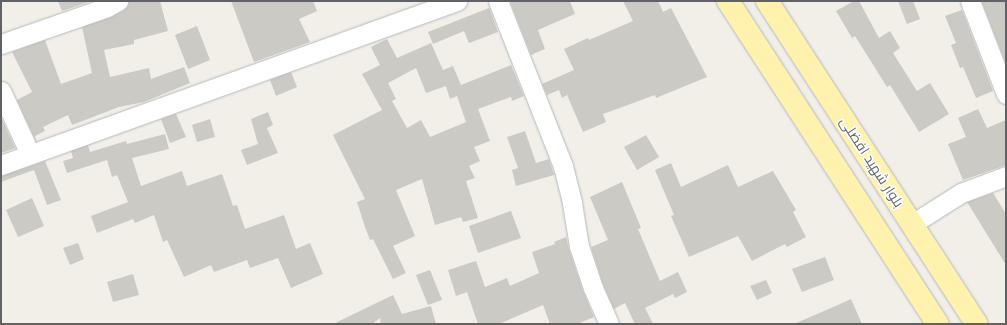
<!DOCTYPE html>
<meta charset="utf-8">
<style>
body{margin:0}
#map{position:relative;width:1007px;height:325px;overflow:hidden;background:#f1efe8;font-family:"Noto Sans",Cairo,sans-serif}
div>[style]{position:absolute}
.building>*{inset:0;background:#cccac5}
.roads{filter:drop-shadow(0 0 1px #b5b8bc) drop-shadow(0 0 1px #b5b8bc)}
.street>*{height:19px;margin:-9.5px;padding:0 9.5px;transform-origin:9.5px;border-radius:9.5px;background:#fff}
.primary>*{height:22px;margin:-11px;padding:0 11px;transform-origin:11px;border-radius:11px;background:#fff2af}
span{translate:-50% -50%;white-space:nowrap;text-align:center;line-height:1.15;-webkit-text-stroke:3px #fff;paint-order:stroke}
.street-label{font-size:14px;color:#5f6368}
.frame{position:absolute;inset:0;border:2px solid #5f6368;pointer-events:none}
</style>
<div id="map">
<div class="building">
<i style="clip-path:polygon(58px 1px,91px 1px,62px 11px)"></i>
<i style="clip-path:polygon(129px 1px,160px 1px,168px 31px,134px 40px,134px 44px,104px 50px,110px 77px,149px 68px,151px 79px,184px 67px,190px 83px,144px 102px,119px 107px,72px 125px,68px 115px,43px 127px,45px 131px,35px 136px,36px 141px,17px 100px,32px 92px,12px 52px,45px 40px,61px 84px,92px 73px,82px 27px,111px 17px,123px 11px,128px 6px)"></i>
<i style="clip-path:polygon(231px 1px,313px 1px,317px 11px,299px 19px,310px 42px,254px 62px)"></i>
<i style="clip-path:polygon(510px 1px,570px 1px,575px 14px,538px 30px,545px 49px,531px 55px)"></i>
<i style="clip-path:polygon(623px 1px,658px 1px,663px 12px,671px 8px,707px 77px,656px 98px,655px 95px,603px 114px,606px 122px,583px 132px,567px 95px,562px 98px,559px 90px,547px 95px,542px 84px,574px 70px,564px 49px,588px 38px,589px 40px,633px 21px)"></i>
<i style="clip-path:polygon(854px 1px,859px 1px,879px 38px,890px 31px,900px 48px,893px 53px,917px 91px,930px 83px,949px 114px,919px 132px,890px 85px,887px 87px,855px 36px,852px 38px,836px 11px)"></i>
<i style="clip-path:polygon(898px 1px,913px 1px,920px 19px,907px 24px)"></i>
<i style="clip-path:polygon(1006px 1px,1006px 64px,982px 2px)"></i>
<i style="clip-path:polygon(489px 8px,498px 32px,469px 43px,464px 31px,433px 44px,428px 32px)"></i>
<i style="clip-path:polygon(962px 10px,993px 91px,976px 98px,963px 67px,960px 68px,951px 45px,956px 43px,945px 16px)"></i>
<i style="clip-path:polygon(197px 26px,210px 60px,188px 69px,175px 35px)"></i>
<i style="clip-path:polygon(evenodd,387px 39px,397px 58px,431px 43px,443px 70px,453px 66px,461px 85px,511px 65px,524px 96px,512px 101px,511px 97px,478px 109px,490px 141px,474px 147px,480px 161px,469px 166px,475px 178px,466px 181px,478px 218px,463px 222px,461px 217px,435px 225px,422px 179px,396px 190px,415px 236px,393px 246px,406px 273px,393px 279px,373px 239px,370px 240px,365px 227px,357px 202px,365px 199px,333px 135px,382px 110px,362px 74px,380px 65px,371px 47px,387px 39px,416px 68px,426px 93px,446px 86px,450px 99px,457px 96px,466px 122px,430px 137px,421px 120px,407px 128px,392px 101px,396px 99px,388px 83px,416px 68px)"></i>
<i style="clip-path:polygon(291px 72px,297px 87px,276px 96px,270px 80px)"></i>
<i style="clip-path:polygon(978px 109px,987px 128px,1006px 120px,1006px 165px,963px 180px,948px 144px,966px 137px,958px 118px)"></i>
<i style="clip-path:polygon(268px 112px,273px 125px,267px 128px,278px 153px,247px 165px,241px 150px,258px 144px,251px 119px)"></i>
<i style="clip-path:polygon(176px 114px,186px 137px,170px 143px,161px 119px)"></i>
<i style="clip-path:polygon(1px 117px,15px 148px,1px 153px)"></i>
<i style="clip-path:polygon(210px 119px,215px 137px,197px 142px,192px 125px)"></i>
<i style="clip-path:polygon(525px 131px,536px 163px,549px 159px,554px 175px,516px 186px,512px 170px,518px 168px,507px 137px)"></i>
<i style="clip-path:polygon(165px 134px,169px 149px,132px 158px,141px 186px,182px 171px,187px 186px,222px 174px,233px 206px,237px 205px,245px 229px,284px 215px,296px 249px,310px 243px,323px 274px,291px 288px,278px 258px,250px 268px,247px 260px,214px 272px,211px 265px,184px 277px,167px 240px,163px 242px,154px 215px,135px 223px,133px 219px,97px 233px,91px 216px,128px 202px,117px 175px,112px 177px,107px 160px,67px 173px,63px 161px,73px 158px,71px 151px,88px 145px,90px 152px,126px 141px,127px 144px)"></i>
<i style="clip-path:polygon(646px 135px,659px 157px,637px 170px,624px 147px)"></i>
<i style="clip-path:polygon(45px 161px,61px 200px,47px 205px,34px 170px,1px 182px,1px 176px)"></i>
<i style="clip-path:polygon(671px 163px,681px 187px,728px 165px,738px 187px,773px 171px,796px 210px,793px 212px,806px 237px,787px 247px,785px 244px,752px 261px,738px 236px,689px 257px,671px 216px,674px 215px,655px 170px)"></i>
<i style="clip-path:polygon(622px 182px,641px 228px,638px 229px,660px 281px,678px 272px,687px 292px,675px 298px,673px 294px,645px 308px,653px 324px,635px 324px,625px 303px,614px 309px,603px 284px,591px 247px,608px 240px,590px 197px)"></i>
<i style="clip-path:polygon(993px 193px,1006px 214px,1006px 265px,967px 202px)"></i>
<i style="clip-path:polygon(32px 198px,44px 226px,18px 237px,6px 210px)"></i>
<i style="clip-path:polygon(511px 211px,521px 238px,478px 253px,469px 226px)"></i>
<i style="clip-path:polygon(566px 237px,569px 249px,583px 291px,594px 317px,577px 324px,550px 324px,543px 305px,499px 324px,478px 324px,467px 292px,456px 296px,448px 270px,476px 261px,485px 287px,507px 278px,510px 286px,539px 273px,532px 252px,555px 244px,554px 242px)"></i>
<i style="clip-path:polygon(78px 243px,84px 259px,70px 265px,63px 248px)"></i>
<i style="clip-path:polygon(825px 257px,834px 280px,802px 292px,792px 269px)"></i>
<i style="clip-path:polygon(430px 270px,442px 300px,428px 305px,416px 275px)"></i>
<i style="clip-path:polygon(133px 274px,139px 295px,113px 302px,107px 282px)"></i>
<i style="clip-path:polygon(766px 280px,772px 293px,757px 300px,750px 286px)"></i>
<i style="clip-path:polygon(393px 295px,402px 314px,431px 306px,436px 324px,381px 324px,380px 318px,372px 324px,333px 324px)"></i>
<i style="clip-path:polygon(851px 299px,862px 324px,794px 324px,840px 304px)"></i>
</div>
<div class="roads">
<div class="street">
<i style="left:498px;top:1px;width:177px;rotate:68.5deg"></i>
<i style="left:563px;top:166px;width:38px;rotate:76deg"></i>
<i style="left:572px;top:203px;width:44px;rotate:80.8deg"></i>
<i style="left:579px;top:246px;width:44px;rotate:71.6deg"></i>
<i style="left:593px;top:288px;width:39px;rotate:66deg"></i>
<i style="left:970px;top:1px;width:100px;rotate:68.8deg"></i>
<i style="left:1px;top:44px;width:112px;rotate:-19.2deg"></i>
<i style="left:107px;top:7px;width:13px;rotate:-29deg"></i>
<i style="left:1px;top:91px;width:69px;rotate:65.3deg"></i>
<i style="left:1px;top:165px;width:485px;rotate:-19.8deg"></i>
<i style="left:912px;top:224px;width:58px;rotate:-32.3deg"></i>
<i style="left:961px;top:193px;width:48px;rotate:-20.7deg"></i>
</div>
<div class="primary">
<i style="left:728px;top:1px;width:385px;rotate:57deg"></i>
<i style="left:767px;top:1px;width:385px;rotate:57deg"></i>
</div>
</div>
<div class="street-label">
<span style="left:872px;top:162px;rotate:57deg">بلوار شهید افضلی</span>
</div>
<div class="frame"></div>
</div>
